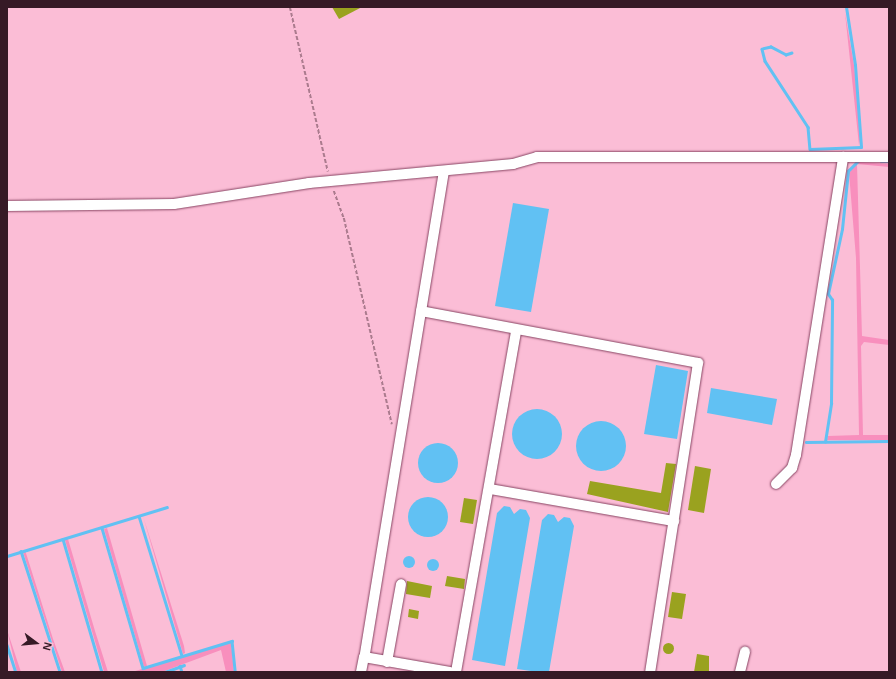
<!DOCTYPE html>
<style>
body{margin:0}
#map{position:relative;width:896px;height:679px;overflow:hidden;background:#fbbdd6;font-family:Helvetica,sans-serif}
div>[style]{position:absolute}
.green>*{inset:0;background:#f88fbd}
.water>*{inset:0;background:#61c1f3}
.round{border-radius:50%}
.stream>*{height:2.5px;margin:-1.25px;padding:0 1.25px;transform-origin:1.25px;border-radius:1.25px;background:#61c1f3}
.building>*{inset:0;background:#9aa21f}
.path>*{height:1.5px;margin-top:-0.75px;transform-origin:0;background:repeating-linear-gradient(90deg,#ab7b8e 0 4px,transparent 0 6px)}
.roads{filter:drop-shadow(0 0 1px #884563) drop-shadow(0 0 1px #884563)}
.minor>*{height:10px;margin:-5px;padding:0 5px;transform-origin:5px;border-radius:5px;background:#fff}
span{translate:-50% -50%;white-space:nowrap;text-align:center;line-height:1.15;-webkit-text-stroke:3px #fbbdd6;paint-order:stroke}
.frame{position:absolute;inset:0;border:8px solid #361a26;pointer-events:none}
.north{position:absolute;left:16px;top:623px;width:40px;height:40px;-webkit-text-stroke:3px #fbbdd6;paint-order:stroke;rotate:106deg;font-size:11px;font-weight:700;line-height:16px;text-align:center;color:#361a26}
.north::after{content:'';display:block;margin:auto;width:14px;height:18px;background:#361a26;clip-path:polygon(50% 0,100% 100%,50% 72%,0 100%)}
</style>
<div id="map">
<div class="green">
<i style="clip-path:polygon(845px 13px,854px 65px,861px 135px,859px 145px)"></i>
<i style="clip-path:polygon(857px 162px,889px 164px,889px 167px,857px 164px,862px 336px,889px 340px,889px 345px,864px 342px,861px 346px,863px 435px,889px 435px,889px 440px,827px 440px,828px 436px,859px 435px,856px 258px,849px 173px)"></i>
<i style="clip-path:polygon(143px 516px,184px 646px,185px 653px,183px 654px)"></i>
<i style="clip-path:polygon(107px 528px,147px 666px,144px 667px,104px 529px)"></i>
<i style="clip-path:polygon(68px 539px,95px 631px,108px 672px,104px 672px,65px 540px)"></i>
<i style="clip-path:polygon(25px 550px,53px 639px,65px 672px,62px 672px,23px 552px)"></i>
<i style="clip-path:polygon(7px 630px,21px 672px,17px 672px)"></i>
<i style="clip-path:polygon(231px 642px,234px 672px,226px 672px,221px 650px,162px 672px,132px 672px)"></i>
</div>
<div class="water">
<i style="clip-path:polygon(513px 203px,549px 209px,531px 312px,495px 306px)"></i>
<i style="clip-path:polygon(656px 365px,688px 371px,677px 439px,644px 434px)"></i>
<i style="clip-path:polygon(711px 388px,777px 399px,772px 425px,707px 413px)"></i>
<i class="round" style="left:512px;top:409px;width:50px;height:50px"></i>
<i class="round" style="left:576px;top:421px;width:50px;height:50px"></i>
<i class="round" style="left:418px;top:443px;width:40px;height:40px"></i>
<i class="round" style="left:408px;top:497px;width:40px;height:40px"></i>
<i style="clip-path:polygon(504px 506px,510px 507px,514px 514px,520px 509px,526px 510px,530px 518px,505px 666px,472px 660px,497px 513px)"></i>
<i style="clip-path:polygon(548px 514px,554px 515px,558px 522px,564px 517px,570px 518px,574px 526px,549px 672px,538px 672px,517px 669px,542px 520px)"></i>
<i class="round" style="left:403px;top:556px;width:12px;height:12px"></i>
<i class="round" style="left:427px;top:559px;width:12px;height:12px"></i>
</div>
<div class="stream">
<i style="left:792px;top:53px;width:6px;rotate:162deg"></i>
<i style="left:786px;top:55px;width:17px;rotate:-152deg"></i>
<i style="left:771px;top:47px;width:9px;rotate:167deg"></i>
<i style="left:762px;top:49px;width:12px;rotate:76deg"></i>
<i style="left:765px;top:61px;width:79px;rotate:56.9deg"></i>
<i style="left:808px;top:127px;width:22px;rotate:85deg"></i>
<i style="left:810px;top:149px;width:51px;rotate:-2.2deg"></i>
<i style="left:861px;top:147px;width:82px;rotate:-94.2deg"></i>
<i style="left:855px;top:65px;width:59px;rotate:-98.8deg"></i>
<i style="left:881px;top:162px;width:8px"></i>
<i style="left:806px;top:442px;width:83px;rotate:-0.7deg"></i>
<i style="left:825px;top:442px;width:39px;rotate:-81deg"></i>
<i style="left:831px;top:403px;width:103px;rotate:-89.4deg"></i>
<i style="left:832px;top:300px;width:7px;rotate:-124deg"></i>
<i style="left:828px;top:294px;width:66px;rotate:-77.8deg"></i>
<i style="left:842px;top:229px;width:58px;rotate:-84.1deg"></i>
<i style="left:848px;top:171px;width:14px;rotate:-45deg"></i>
<i style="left:139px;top:516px;width:146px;rotate:72.9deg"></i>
<i style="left:102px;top:528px;width:146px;rotate:73.7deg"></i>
<i style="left:143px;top:668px;width:93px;rotate:-16.9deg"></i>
<i style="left:232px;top:641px;width:31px;rotate:84deg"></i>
<i style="left:63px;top:539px;width:139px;rotate:73.7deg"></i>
<i style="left:21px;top:551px;width:127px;rotate:72.1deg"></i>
<i style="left:7px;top:556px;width:167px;rotate:-17deg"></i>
<i style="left:7px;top:645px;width:28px;rotate:72deg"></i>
<i style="left:180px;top:666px;width:6px;rotate:72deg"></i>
<i style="left:165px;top:672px;width:20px;rotate:-20deg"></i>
</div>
<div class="building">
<i style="clip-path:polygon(332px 7px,362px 7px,339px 19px)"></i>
<i style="clip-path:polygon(666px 463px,676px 464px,668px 512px,587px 494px,590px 481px,661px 493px)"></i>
<i style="clip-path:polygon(695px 466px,711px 469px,704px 513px,688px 510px)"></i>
<i style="clip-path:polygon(464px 498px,477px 500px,473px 524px,460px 522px)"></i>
<i style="clip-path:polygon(447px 576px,465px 579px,464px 589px,445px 586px)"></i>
<i style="clip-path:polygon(407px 581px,432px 586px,430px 598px,406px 594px)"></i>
<i style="clip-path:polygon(672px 592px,686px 594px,682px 619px,668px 617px)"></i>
<i style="clip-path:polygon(409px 609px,419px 611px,418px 619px,408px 617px)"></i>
<i class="round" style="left:662.5px;top:642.5px;width:11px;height:11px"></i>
<i style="clip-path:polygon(697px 654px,709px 656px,709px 672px,694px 672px)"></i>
</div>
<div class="path">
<i style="left:290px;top:7px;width:169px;rotate:77deg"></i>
<i style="left:334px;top:191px;width:29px;rotate:70deg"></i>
<i style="left:344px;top:218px;width:212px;rotate:76.9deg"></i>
</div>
<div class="roads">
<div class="minor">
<i style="left:444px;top:171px;width:493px;rotate:99.3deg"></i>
<i style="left:364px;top:657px;width:87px;rotate:9.9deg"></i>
<i style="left:7px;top:206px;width:167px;rotate:-0.7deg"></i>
<i style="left:174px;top:204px;width:137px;rotate:-8.8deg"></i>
<i style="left:309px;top:183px;width:205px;rotate:-5.3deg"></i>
<i style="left:513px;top:164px;width:25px;rotate:-16deg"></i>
<i style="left:537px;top:157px;width:352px"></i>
<i style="left:421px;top:311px;width:282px;rotate:10.6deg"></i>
<i style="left:698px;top:363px;width:313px;rotate:98.8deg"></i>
<i style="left:776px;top:484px;width:23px;rotate:-45deg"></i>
<i style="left:792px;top:468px;width:14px;rotate:-73deg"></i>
<i style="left:796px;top:455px;width:302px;rotate:-81deg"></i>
<i style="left:490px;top:489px;width:187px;rotate:9.9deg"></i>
<i style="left:387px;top:662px;width:79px;rotate:-79.8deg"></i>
<i style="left:361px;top:672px;width:15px;rotate:-79deg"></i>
<i style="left:456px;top:672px;width:347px;rotate:-80deg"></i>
<i style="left:740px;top:672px;width:21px;rotate:-76deg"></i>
</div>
</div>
<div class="frame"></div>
<div class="north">N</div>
</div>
